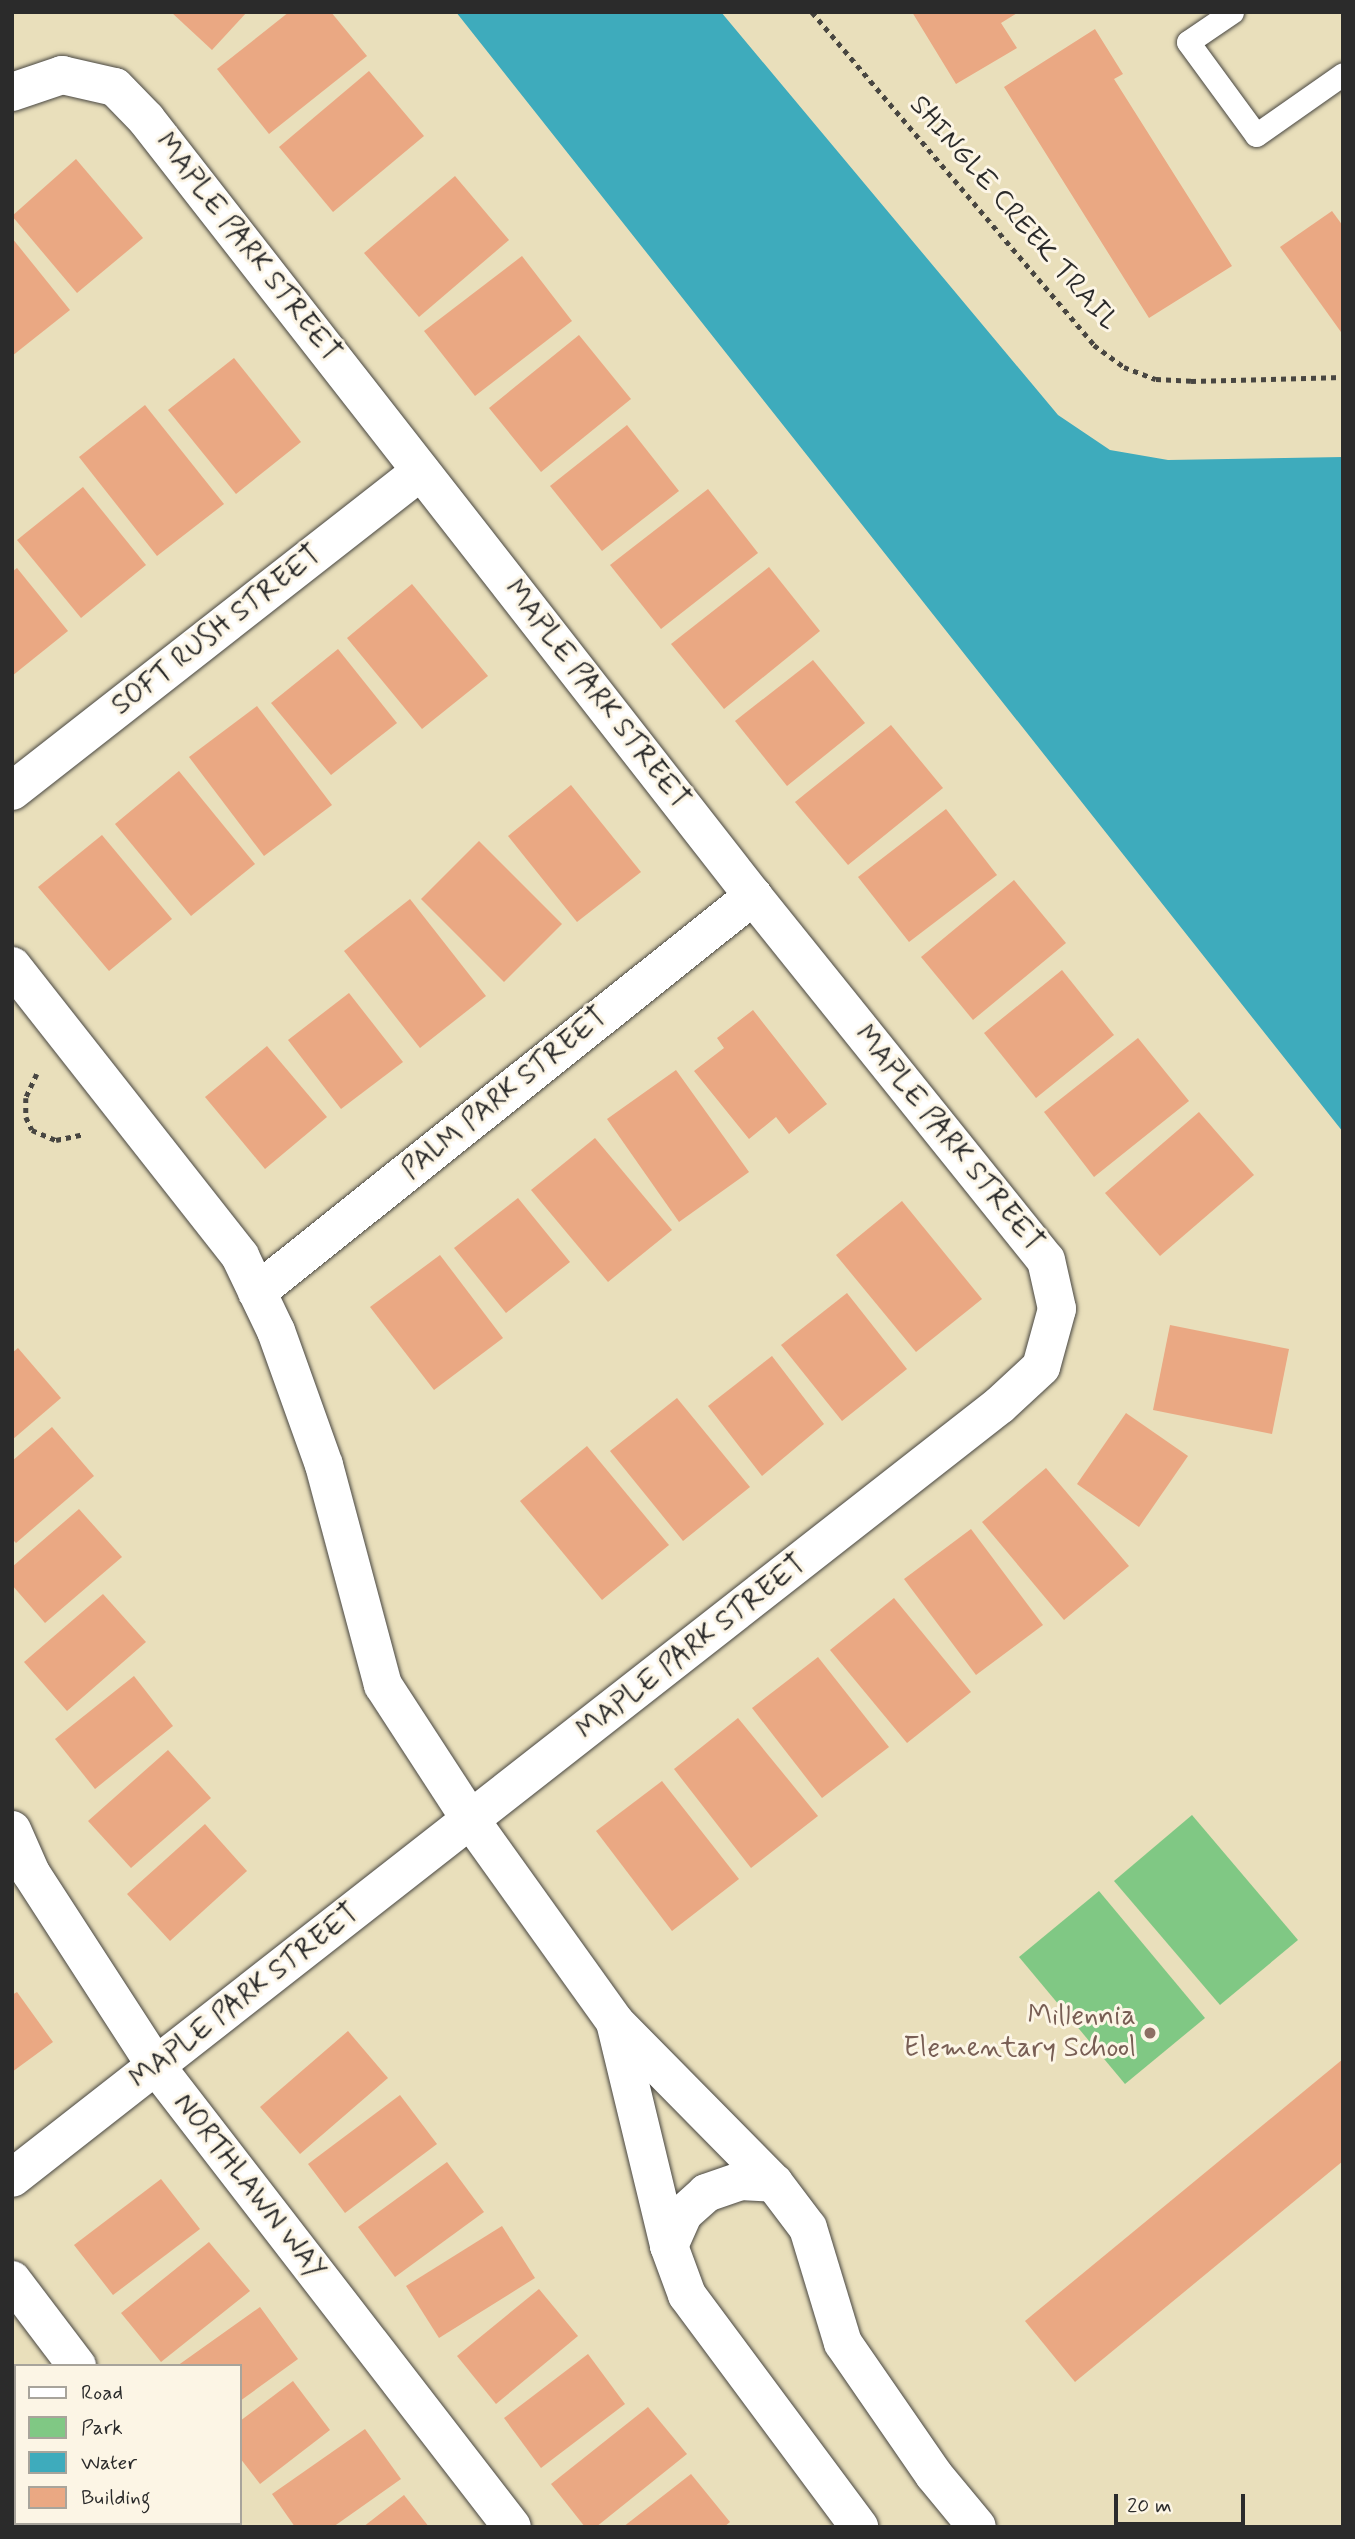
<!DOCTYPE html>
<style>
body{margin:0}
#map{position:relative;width:1355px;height:2539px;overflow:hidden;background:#e9dfbb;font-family:Mynerve,sans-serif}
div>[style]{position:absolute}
.green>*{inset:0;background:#80c884}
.water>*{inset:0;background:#3eabbc}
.building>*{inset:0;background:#eaa883}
.path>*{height:4.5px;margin-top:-2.25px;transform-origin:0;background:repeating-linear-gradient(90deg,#484641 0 5px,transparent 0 10px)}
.roads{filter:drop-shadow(0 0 2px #484641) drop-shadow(0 0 2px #484641)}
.lane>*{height:23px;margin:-11.5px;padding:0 11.5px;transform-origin:11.5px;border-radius:11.5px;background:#fff}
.street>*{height:38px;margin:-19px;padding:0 19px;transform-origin:19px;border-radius:19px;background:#fff}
.dots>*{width:19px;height:19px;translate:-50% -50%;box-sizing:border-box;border:4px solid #fcf5e5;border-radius:50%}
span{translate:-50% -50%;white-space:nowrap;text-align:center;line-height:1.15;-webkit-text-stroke:6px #fcf5e5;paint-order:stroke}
.street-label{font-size:28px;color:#2b2b2b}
.education-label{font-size:28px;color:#785e54}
.right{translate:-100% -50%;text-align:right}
.frame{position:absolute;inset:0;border:14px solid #2b2b2b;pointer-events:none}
.legend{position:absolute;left:14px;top:2364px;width:228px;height:161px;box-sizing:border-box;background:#fcf5e5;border:2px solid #a8a49b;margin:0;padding:9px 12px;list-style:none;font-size:21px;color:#2b2b2b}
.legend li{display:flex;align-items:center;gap:14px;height:35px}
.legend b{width:35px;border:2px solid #a8a49b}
.scale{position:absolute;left:1114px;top:2494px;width:131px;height:32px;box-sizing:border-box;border:4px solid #2b2b2b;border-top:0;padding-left:9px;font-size:21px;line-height:24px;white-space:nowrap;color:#2b2b2b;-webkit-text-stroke:5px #fcf5e5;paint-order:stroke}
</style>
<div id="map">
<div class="green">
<i style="clip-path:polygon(1192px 1815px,1298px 1940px,1220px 2005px,1114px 1881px)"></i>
<i style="clip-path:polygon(1099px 1891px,1205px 2018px,1125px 2084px,1019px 1957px)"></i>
</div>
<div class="water">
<i style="clip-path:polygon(456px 12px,721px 12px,1058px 415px,1110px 450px,1168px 460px,1343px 457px,1343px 1132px)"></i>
</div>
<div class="building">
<i style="clip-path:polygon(171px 12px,247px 12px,212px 50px)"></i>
<i style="clip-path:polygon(289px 12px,331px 12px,367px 56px,269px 134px,217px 69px)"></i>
<i style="clip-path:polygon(912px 12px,1019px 12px,1001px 23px,1017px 48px,956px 84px)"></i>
<i style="clip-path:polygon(1095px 29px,1123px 74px,1114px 79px,1232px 266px,1149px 318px,1004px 87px)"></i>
<i style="clip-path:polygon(369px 71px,424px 136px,333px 212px,279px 147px)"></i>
<i style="clip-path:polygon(76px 159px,143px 238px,77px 293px,12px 216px)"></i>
<i style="clip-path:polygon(455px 176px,509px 240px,419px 317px,364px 253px)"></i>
<i style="clip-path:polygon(1332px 211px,1343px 226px,1341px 332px,1280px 247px)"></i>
<i style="clip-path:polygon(12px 238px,70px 310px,12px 356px)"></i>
<i style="clip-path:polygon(522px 256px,572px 321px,475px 396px,424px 331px)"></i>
<i style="clip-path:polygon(579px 335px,631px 399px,541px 472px,489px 408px)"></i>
<i style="clip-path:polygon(234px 358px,301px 442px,236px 494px,168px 410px)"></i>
<i style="clip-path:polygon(145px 405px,224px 504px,157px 556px,79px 457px)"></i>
<i style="clip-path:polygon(627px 425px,679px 491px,602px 551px,550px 486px)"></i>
<i style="clip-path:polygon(83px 487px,146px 565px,81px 618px,17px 540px)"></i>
<i style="clip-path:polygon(708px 489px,758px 553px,661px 629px,610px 565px)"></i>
<i style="clip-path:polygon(769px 567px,820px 631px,724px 709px,671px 644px)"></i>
<i style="clip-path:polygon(17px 568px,68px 631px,12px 676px,12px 572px)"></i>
<i style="clip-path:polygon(412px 584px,488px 676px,422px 729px,347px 638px)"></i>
<i style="clip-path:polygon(338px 649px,397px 723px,331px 775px,271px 703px)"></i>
<i style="clip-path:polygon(813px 660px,865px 723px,787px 786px,735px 721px)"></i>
<i style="clip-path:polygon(257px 706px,332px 805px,264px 856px,189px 757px)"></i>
<i style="clip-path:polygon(891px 725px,943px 788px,848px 865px,795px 802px)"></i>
<i style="clip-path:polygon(179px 771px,255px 864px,191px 916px,115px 824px)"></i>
<i style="clip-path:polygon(571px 785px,641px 872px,577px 922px,508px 836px)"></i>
<i style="clip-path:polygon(946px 809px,997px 875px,909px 942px,858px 877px)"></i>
<i style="clip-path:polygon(102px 835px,172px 919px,109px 971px,38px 887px)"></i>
<i style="clip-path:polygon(479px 841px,562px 924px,504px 982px,421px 899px)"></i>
<i style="clip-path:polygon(1014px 880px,1066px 943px,973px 1020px,921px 957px)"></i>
<i style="clip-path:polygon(410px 899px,486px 996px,420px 1048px,344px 951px)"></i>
<i style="clip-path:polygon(1062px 970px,1114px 1035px,1036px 1098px,984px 1033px)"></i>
<i style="clip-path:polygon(349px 993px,403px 1062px,341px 1109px,288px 1040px)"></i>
<i style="clip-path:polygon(753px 1010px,827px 1104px,789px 1134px,776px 1117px,749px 1139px,694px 1071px,724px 1048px,717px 1038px)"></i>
<i style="clip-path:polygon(1138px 1038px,1189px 1101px,1094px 1177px,1044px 1112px)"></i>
<i style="clip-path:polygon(267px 1046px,327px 1117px,265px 1169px,205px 1097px)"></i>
<i style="clip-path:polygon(676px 1070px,749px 1172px,679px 1222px,607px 1119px)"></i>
<i style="clip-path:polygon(1199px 1112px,1254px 1175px,1160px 1256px,1105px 1193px)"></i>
<i style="clip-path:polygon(595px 1138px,672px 1230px,608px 1282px,531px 1190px)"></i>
<i style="clip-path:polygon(518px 1198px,570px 1262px,506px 1313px,454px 1248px)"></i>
<i style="clip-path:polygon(902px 1201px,982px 1299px,916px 1352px,836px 1255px)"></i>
<i style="clip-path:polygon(440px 1255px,503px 1338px,434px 1390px,370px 1307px)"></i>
<i style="clip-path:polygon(847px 1293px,907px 1369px,842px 1421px,781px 1345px)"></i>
<i style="clip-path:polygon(1170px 1325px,1289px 1349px,1272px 1434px,1153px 1410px)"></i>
<i style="clip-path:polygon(18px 1348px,61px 1398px,12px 1440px,12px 1353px)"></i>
<i style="clip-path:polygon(772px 1356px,824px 1424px,762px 1476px,708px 1406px)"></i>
<i style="clip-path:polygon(677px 1398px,750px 1487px,683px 1541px,610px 1451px)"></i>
<i style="clip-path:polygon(1126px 1413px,1188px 1456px,1139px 1527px,1077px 1484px)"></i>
<i style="clip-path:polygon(52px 1427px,94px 1476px,16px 1543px,12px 1539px,12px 1461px)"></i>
<i style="clip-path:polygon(587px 1446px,669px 1545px,602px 1600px,520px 1501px)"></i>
<i style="clip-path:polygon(1046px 1468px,1129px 1566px,1064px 1620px,982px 1522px)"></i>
<i style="clip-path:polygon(79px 1509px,122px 1557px,45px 1623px,12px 1585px,12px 1567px)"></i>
<i style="clip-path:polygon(971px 1529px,1043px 1625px,976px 1675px,904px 1579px)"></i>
<i style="clip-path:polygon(103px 1594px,146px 1642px,67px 1711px,24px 1662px)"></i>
<i style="clip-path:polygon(894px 1598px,971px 1692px,907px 1743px,830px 1650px)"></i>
<i style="clip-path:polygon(818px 1657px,889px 1747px,822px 1798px,752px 1708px)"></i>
<i style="clip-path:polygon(134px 1676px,173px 1726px,95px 1789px,55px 1739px)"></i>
<i style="clip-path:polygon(738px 1718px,818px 1816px,751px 1868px,674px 1769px)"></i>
<i style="clip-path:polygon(168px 1750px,211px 1798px,131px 1868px,88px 1821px)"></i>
<i style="clip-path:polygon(662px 1781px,739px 1879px,672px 1931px,596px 1831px)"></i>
<i style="clip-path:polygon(205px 1824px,247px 1871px,170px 1941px,127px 1894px)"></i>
<i style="clip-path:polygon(17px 1992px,53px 2042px,12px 2072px,12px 1995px)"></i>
<i style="clip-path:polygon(348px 2031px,388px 2078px,300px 2154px,260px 2107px)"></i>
<i style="clip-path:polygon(1343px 2059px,1343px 2161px,1075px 2382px,1025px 2321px)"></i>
<i style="clip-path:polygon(400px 2095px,437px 2144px,345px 2213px,308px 2164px)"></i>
<i style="clip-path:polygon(447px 2162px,484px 2212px,395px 2277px,358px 2227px)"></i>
<i style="clip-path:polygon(161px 2179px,200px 2229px,113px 2295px,74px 2245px)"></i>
<i style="clip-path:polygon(502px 2226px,535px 2278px,439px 2338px,406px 2286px)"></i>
<i style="clip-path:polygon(209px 2242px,250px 2291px,161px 2362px,121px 2313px)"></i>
<i style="clip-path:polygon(539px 2289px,578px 2336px,496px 2404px,457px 2356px)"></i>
<i style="clip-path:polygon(260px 2307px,298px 2359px,240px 2401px,240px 2366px,177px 2366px)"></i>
<i style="clip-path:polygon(588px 2354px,625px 2404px,541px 2468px,504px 2418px)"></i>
<i style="clip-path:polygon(293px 2381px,330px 2430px,260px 2484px,240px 2458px,240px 2421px)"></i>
<i style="clip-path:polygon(648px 2407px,687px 2454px,596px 2527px,585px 2527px,551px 2484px)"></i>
<i style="clip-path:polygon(365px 2429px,401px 2479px,333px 2527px,295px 2527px,272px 2494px)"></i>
<i style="clip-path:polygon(691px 2474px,730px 2522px,724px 2527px,623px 2527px)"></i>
<i style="clip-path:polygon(404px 2495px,429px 2527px,363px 2527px)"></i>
</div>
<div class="path">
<i style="left:812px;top:12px;width:436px;rotate:49.7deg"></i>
<i style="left:1094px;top:345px;width:37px;rotate:36deg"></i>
<i style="left:1124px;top:367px;width:34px;rotate:21deg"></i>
<i style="left:1156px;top:379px;width:35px;rotate:3deg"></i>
<i style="left:1191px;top:381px;width:152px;rotate:-1.5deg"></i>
<i style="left:37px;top:1074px;width:26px;rotate:115deg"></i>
<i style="left:26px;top:1098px;width:19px;rotate:90deg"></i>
<i style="left:26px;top:1117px;width:14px;rotate:65deg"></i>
<i style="left:32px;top:1130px;width:26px;rotate:23deg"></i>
<i style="left:56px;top:1140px;width:29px;rotate:-12deg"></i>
</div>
<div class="roads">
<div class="lane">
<i style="left:1232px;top:12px;width:53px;rotate:145.7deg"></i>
<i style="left:1188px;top:42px;width:115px;rotate:53.8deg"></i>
<i style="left:1256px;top:135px;width:106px;rotate:-35deg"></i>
</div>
<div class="street">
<i style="left:12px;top:92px;width:53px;rotate:-18.8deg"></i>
<i style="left:62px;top:75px;width:54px;rotate:12.8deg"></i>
<i style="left:115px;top:87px;width:45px;rotate:45.9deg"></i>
<i style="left:146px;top:119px;width:986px;rotate:52deg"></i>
<i style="left:753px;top:896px;width:467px;rotate:51.2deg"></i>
<i style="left:1046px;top:1260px;width:50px;rotate:77.3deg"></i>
<i style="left:1057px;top:1309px;width:60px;rotate:105.4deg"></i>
<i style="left:1041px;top:1367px;width:56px;rotate:137.2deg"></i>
<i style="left:1000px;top:1405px;width:1254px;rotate:141.96deg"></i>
<i style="left:12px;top:791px;width:519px;rotate:-38.04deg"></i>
<i style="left:12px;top:966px;width:369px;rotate:51.8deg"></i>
<i style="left:240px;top:1256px;width:83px;rotate:64.4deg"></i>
<i style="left:276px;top:1331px;width:142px;rotate:70.3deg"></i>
<i style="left:324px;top:1465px;width:228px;rotate:75deg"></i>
<i style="left:383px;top:1685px;width:163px;rotate:57deg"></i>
<i style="left:472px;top:1822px;width:246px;rotate:54.4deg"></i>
<i style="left:615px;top:2022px;width:226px;rotate:45.4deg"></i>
<i style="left:774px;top:2183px;width:56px;rotate:52.9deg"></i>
<i style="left:808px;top:2228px;width:120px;rotate:73.1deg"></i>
<i style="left:843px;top:2343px;width:160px;rotate:55.4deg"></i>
<i style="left:934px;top:2475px;width:67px;rotate:50.4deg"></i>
<i style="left:257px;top:1292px;width:635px;rotate:-38.6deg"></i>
<i style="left:12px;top:1830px;width:47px;rotate:66.2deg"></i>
<i style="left:31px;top:1873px;width:230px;rotate:57.1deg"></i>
<i style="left:156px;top:2066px;width:582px;rotate:52.32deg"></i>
<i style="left:615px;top:2022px;width:230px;rotate:76.4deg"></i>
<i style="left:669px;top:2246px;width:52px;rotate:69.8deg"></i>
<i style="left:687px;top:2295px;width:289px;rotate:53.4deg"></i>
<i style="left:669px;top:2246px;width:35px;rotate:-66deg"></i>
<i style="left:683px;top:2214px;width:31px;rotate:-42deg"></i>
<i style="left:706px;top:2193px;width:36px;rotate:-19deg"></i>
<i style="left:740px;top:2181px;width:34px;rotate:3deg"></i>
<i style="left:12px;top:2280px;width:108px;rotate:52.9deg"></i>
<i style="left:196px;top:2523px;width:5px;rotate:53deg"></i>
<i style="left:12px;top:2524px;width:5px;rotate:-37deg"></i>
</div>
</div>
<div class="dots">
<i style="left:1150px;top:2033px;background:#8d6e63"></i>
</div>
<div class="street-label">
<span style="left:1013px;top:214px;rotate:49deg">SHINGLE CREEK TRAIL</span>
<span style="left:247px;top:248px;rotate:52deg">MAPLE PARK STREET</span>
<span style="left:217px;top:631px;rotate:-38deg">SOFT RUSH STREET</span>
<span style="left:596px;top:695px;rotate:52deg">MAPLE PARK STREET</span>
<span style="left:505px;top:1094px;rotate:-39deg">PALM PARK STREET</span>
<span style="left:948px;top:1139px;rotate:51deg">MAPLE PARK STREET</span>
<span style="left:692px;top:1648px;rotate:-38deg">MAPLE PARK STREET</span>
<span style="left:245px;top:1997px;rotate:-38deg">MAPLE PARK STREET</span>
<span style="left:249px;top:2187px;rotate:52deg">NORTHLAWN WAY</span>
</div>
<div class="education-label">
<span class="right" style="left:1136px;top:2033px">Millennia<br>Elementary School</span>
</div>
<div class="frame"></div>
<ul class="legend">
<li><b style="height:9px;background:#fff"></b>Road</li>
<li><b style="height:19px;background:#80c884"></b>Park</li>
<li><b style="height:19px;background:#3eabbc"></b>Water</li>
<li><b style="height:19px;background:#eaa883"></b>Building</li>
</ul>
<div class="scale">20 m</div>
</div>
